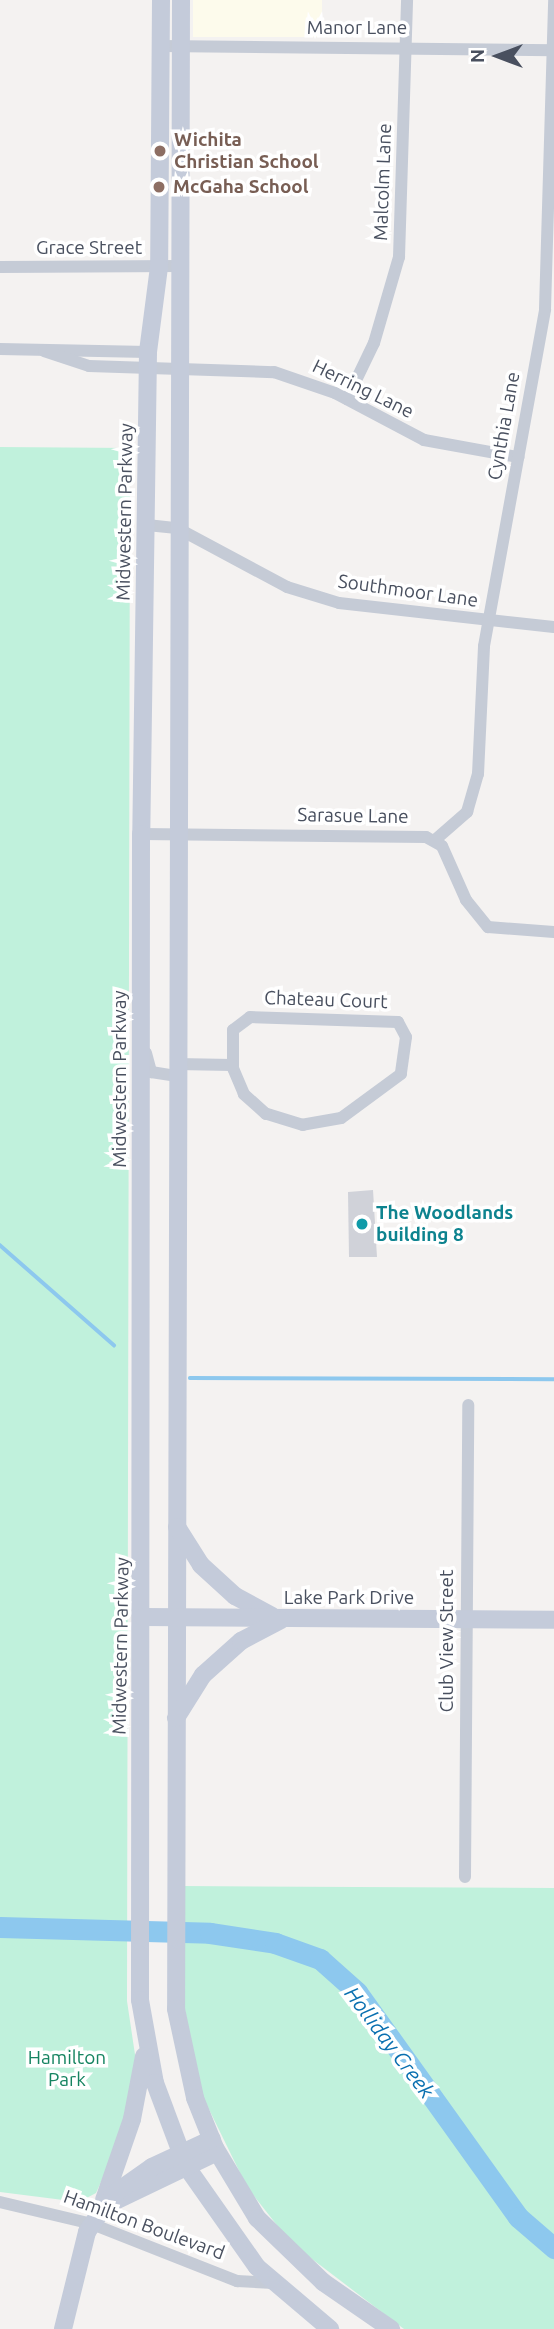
<!DOCTYPE html>
<style>
body{margin:0}
#map{position:relative;width:554px;height:2329px;overflow:hidden;background:#f4f2f1;font-family:Ubuntu,sans-serif}
div>[style]{position:absolute}
.commercial>*{inset:0;background:#fdfbec}
.green>*{inset:0;background:#c0f1dc}
.stream>*{height:3.5px;margin:-1.75px;padding:0 1.75px;transform-origin:1.75px;border-radius:1.75px;background:#8dc8ee}
.river>*{height:21px;margin:-10.5px;padding:0 10.5px;transform-origin:10.5px;border-radius:10.5px;background:#8dc8ee}
.building>*{inset:0;background:#d0d2d9}
.street>*{height:12px;margin:-6px;padding:0 6px;transform-origin:6px;border-radius:6px;background:#c5cbd6}
.secondary>*{height:18px;margin:-9px;padding:0 9px;transform-origin:9px;border-radius:9px;background:#c4cbda}
.dots>*{width:19px;height:19px;translate:-50% -50%;box-sizing:border-box;border:4px solid #fff;border-radius:50%}
span{translate:-50% -50%;white-space:nowrap;text-align:center;line-height:1.15;-webkit-text-stroke:7px #fff;paint-order:stroke}
.street-label{font-size:19px;color:#49505f}
.education-label{font-size:19px;color:#785e54;font-weight:700}
.left{translate:0 -50%;text-align:left}
.culture-label{font-size:19px;color:#0d838f;font-weight:700}
.park-label{font-size:19px;color:#168461}
.water-label{font-size:21px;color:#0a70b0;font-style:italic}
.north{position:absolute;left:463px;top:21px;width:70px;height:70px;-webkit-text-stroke:5px #fff;paint-order:stroke;rotate:270deg;font-size:19px;font-weight:700;line-height:28px;text-align:center;color:#49505f}
.north::after{content:'';display:block;margin:auto;width:24px;height:32px;background:#49505f;clip-path:polygon(50% 0,100% 100%,50% 72%,0 100%)}
</style>
<div id="map">
<div class="commercial">
<i style="clip-path:polygon(193px 0,322px 0,322px 37px,193px 37px)"></i>
</div>
<div class="green">
<i style="clip-path:polygon(0 447px,130px 448px,127px 2001px,137px 2068px,114px 2153px,96px 2193px,79px 2202px,0 2192px)"></i>
<i style="clip-path:polygon(183px 1886px,554px 1888px,554px 2329px,404px 2329px,291px 2243px,247px 2187px,201px 2093px,182px 1995px)"></i>
</div>
<div class="stream">
<i style="left:0;top:1245px;width:152px;rotate:41.3deg"></i>
<i style="left:190px;top:1378px;width:364px;rotate:0.2deg"></i>
</div>
<div class="river">
<i style="left:0;top:1927px;width:210px;rotate:1.6deg"></i>
<i style="left:210px;top:1933px;width:66px;rotate:8.7deg"></i>
<i style="left:275px;top:1943px;width:48px;rotate:19.6deg"></i>
<i style="left:320px;top:1959px;width:50px;rotate:41.7deg"></i>
<i style="left:357px;top:1992px;width:277px;rotate:54.4deg"></i>
<i style="left:518px;top:2217px;width:48px;rotate:40.7deg"></i>
</div>
<div class="building">
<i style="clip-path:polygon(373px 1190px,377px 1257px,349px 1257px,348px 1192px)"></i>
</div>
<div class="street">
<i style="left:160px;top:46px;width:394px;rotate:0.6deg"></i>
<i style="left:0;top:267px;width:179px;rotate:-0.3deg"></i>
<i style="left:0;top:349px;width:148px;rotate:1.2deg"></i>
<i style="left:44px;top:351px;width:47px;rotate:18.4deg"></i>
<i style="left:89px;top:366px;width:185px;rotate:1.9deg"></i>
<i style="left:274px;top:372px;width:65px;rotate:19deg"></i>
<i style="left:335px;top:393px;width:101px;rotate:27.8deg"></i>
<i style="left:424px;top:440px;width:96px;rotate:10.3deg"></i>
<i style="left:347px;top:399px;width:62px;rotate:-64.3deg"></i>
<i style="left:374px;top:343px;width:90px;rotate:-73.8deg"></i>
<i style="left:399px;top:257px;width:257px;rotate:-88.2deg"></i>
<i style="left:147px;top:525px;width:30px;rotate:6deg"></i>
<i style="left:177px;top:528px;width:125px;rotate:28.2deg"></i>
<i style="left:287px;top:587px;width:54px;rotate:17.1deg"></i>
<i style="left:339px;top:603px;width:216px;rotate:6.4deg"></i>
<i style="left:141px;top:834px;width:285px;rotate:0.6deg"></i>
<i style="left:426px;top:837px;width:18px;rotate:29deg"></i>
<i style="left:442px;top:846px;width:59px;rotate:66deg"></i>
<i style="left:466px;top:900px;width:35px;rotate:51deg"></i>
<i style="left:488px;top:927px;width:66px;rotate:4.3deg"></i>
<i style="left:435px;top:840px;width:43px;rotate:-41.2deg"></i>
<i style="left:467px;top:812px;width:40px;rotate:-74deg"></i>
<i style="left:478px;top:774px;width:128px;rotate:-87.3deg"></i>
<i style="left:484px;top:646px;width:342px;rotate:-79.7deg"></i>
<i style="left:545px;top:309px;width:309px;rotate:-88.3deg"></i>
<i style="left:250px;top:1017px;width:148px;rotate:1.9deg"></i>
<i style="left:398px;top:1022px;width:17px;rotate:62deg"></i>
<i style="left:406px;top:1037px;width:37px;rotate:98deg"></i>
<i style="left:401px;top:1074px;width:74px;rotate:143.7deg"></i>
<i style="left:341px;top:1118px;width:39px;rotate:170deg"></i>
<i style="left:303px;top:1125px;width:39px;rotate:-163deg"></i>
<i style="left:266px;top:1114px;width:30px;rotate:-138deg"></i>
<i style="left:244px;top:1094px;width:28px;rotate:-113deg"></i>
<i style="left:233px;top:1068px;width:38px;rotate:-90deg"></i>
<i style="left:233px;top:1030px;width:21px;rotate:-37deg"></i>
<i style="left:146px;top:1053px;width:20px;rotate:75deg"></i>
<i style="left:151px;top:1072px;width:25px;rotate:9deg"></i>
<i style="left:176px;top:1064px;width:56px;rotate:1deg"></i>
<i style="left:465px;top:1877px;width:472px;rotate:-89.6deg"></i>
<i style="left:0;top:2202px;width:95px;rotate:13.4deg"></i>
<i style="left:92px;top:2224px;width:156px;rotate:21.5deg"></i>
<i style="left:237px;top:2281px;width:36px;rotate:3deg"></i>
</div>
<div class="secondary">
<i style="left:161px;top:0;width:267px;rotate:90.4deg"></i>
<i style="left:159px;top:267px;width:86px;rotate:97.4deg"></i>
<i style="left:148px;top:352px;width:482px;rotate:90.8deg"></i>
<i style="left:141px;top:834px;width:1166px;rotate:90.05deg"></i>
<i style="left:140px;top:2000px;width:84px;rotate:79.8deg"></i>
<i style="left:155px;top:2083px;width:89px;rotate:69.5deg"></i>
<i style="left:186px;top:2166px;width:123px;rotate:54.9deg"></i>
<i style="left:257px;top:2267px;width:96px;rotate:40.3deg"></i>
<i style="left:181px;top:0;width:2009px;rotate:90.14deg"></i>
<i style="left:176px;top:2009px;width:91px;rotate:77.9deg"></i>
<i style="left:195px;top:2098px;width:54px;rotate:68.2deg"></i>
<i style="left:215px;top:2148px;width:82px;rotate:59deg"></i>
<i style="left:257px;top:2218px;width:92px;rotate:44.1deg"></i>
<i style="left:323px;top:2282px;width:83px;rotate:34.7deg"></i>
<i style="left:177px;top:1527px;width:45px;rotate:57.7deg"></i>
<i style="left:201px;top:1565px;width:46px;rotate:42.4deg"></i>
<i style="left:235px;top:1596px;width:42px;rotate:28.4deg"></i>
<i style="left:143px;top:1617px;width:411px;rotate:0.4deg"></i>
<i style="left:176px;top:1718px;width:51px;rotate:-57.9deg"></i>
<i style="left:203px;top:1675px;width:51px;rotate:-41.8deg"></i>
<i style="left:241px;top:1641px;width:45px;rotate:-27.7deg"></i>
<i style="left:104px;top:2200px;width:86px;rotate:-70.9deg"></i>
<i style="left:132px;top:2119px;width:64px;rotate:-79.2deg"></i>
<i style="left:107px;top:2205px;width:122px;rotate:-25.7deg"></i>
<i style="left:63px;top:2329px;width:100px;rotate:-76.1deg"></i>
<i style="left:87px;top:2232px;width:45px;rotate:-56deg"></i>
<i style="left:112px;top:2195px;width:49px;rotate:-35deg"></i>
<i style="left:152px;top:2167px;width:66px;rotate:-25deg"></i>
</div>
<div class="dots">
<i style="left:160px;top:151px;background:#8d6e63"></i>
<i style="left:159px;top:187px;background:#8d6e63"></i>
<i style="left:362px;top:1224px;background:#0f9aa8"></i>
</div>
<div class="street-label">
<span style="left:357px;top:28px">Manor Lane</span>
<span style="left:383px;top:182px;rotate:-88deg">Malcolm Lane</span>
<span style="left:89px;top:248px">Grace Street</span>
<span style="left:363px;top:389px;rotate:26deg">Herring Lane</span>
<span style="left:504px;top:426px;rotate:-80deg">Cynthia Lane</span>
<span style="left:125px;top:512px;rotate:-89deg">Midwestern Parkway</span>
<span style="left:408px;top:591px;rotate:8deg">Southmoor Lane</span>
<span style="left:353px;top:816px;rotate:1deg">Sarasue Lane</span>
<span style="left:326px;top:1000px;rotate:2deg">Chateau Court</span>
<span style="left:120px;top:1079px;rotate:-90deg">Midwestern Parkway</span>
<span style="left:349px;top:1598px">Lake Park Drive</span>
<span style="left:447px;top:1641px;rotate:-90deg">Club View Street</span>
<span style="left:121px;top:1646px;rotate:-89deg">Midwestern Parkway</span>
<span style="left:144px;top:2225px;rotate:20deg">Hamilton Boulevard</span>
</div>
<div class="education-label">
<span class="left" style="left:174px;top:151px">Wichita<br>Christian School</span>
<span class="left" style="left:173px;top:187px">McGaha School</span>
</div>
<div class="culture-label">
<span class="left" style="left:376px;top:1224px">The Woodlands<br>building 8</span>
</div>
<div class="park-label">
<span style="left:67px;top:2069px">Hamilton<br>Park</span>
</div>
<div class="water-label">
<span style="left:390px;top:2042px;rotate:53deg">Holliday Creek</span>
</div>
<div class="north">N</div>
</div>
